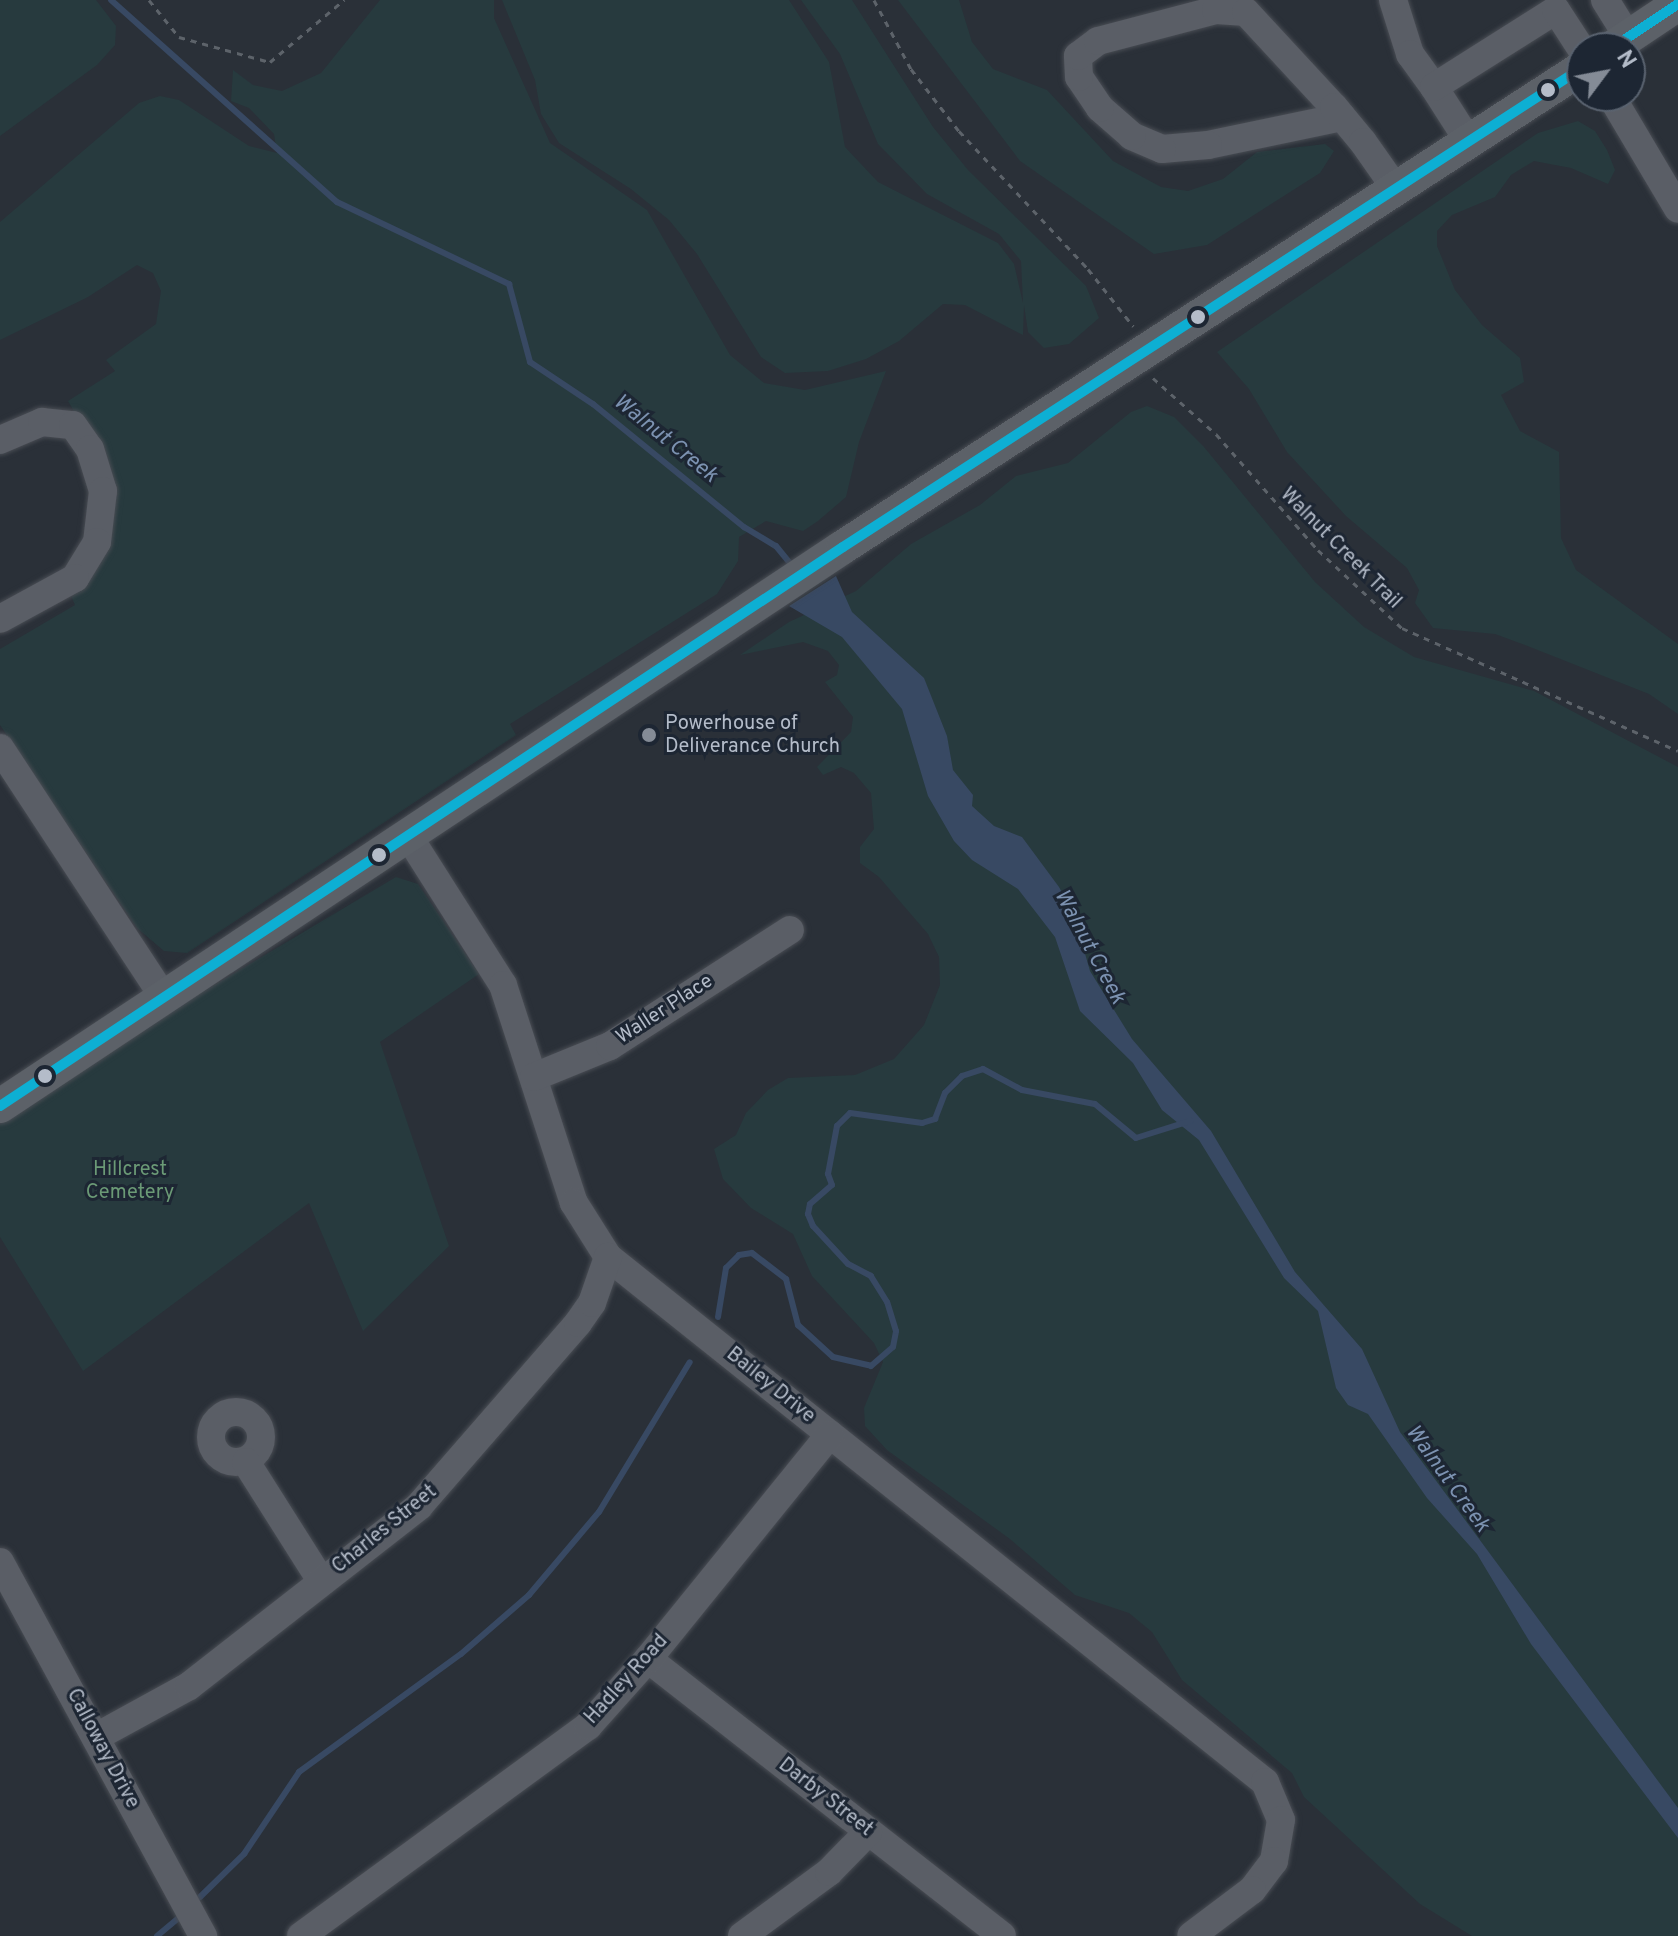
<!DOCTYPE html>
<style>
body{margin:0}
#map{position:relative;width:1678px;height:1936px;overflow:hidden;background:#2a3038;font-family:Overpass,sans-serif}
div>[style]{position:absolute}
.green>*{inset:0;background:#273a3e}
.water>*{inset:0;background:#384963}
.stream>*{height:6px;margin:-3px;padding:0 3px;transform-origin:3px;border-radius:3px;background:#384963}
.path>*{height:3px;margin-top:-1.5px;transform-origin:0;background:repeating-linear-gradient(90deg,#5d636a 0 6px,transparent 0 12px)}
.roads{filter:drop-shadow(0 0 2px #484c53) drop-shadow(0 0 2px #484c53)}
.minor>*{height:28px;margin:-14px;padding:0 14px;transform-origin:14px;border-radius:14px;background:#5a5e66}
.minor>.ring{margin:-14px;padding:0;box-sizing:content-box;background:none;border:28px solid #5a5e66;border-radius:50%}
.major>*{height:34px;margin:-17px;padding:0 17px;transform-origin:17px;border-radius:17px;background:#5c6168}
.bus-1>*{height:10px;margin:-5px;padding:0 5px;transform-origin:5px;border-radius:5px;background:#0dafd3}
.dots>*{width:22px;height:22px;translate:-50% -50%;box-sizing:border-box;border:4px solid #1d2633;border-radius:50%}
span{translate:-50% -50%;white-space:nowrap;text-align:center;line-height:1.15;-webkit-text-stroke:6px #1d2633;paint-order:stroke}
.street-label{font-size:20px;color:#b4bcc9}
.poi-label{font-size:20px;color:#b4bcc9}
.left{translate:0 -50%;text-align:left}
.park-label{font-size:20px;color:#6b9a76}
.water-label{font-size:22px;color:#7c92b1;font-style:italic}
.north{position:absolute;left:1566px;top:32px;width:80px;height:80px;box-sizing:border-box;background:#1d2633;border:2px solid #59626f;border-radius:50%;rotate:58deg;font-size:22px;font-weight:700;line-height:32px;text-align:center;color:#b4bcc9}
.north::after{content:'';display:block;margin:auto;width:28px;height:36px;background:#848b96;clip-path:polygon(50% 0,100% 100%,50% 72%,0 100%)}
</style>
<div id="map">
<div class="green">
<i style="clip-path:polygon(0 0,96px 0,116px 26px,115px 45px,97px 65px,0 136px)"></i>
<i style="clip-path:polygon(380px 0,494px 0,494px 18px,550px 143px,647px 210px,730px 355px,764px 383px,805px 390px,886px 371px,859px 442px,846px 497px,818px 521px,803px 531px,766px 521px,739px 537px,738px 561px,717px 594px,510px 724px,516px 735px,187px 953px,164px 951px,137px 928px,0 725px,0 649px,75px 605px,69px 591px,108px 470px,68px 401px,115px 371px,106px 360px,156px 324px,161px 291px,153px 273px,137px 265px,88px 297px,0 340px,0 222px,139px 103px,160px 96px,179px 100px,249px 146px,277px 153px,274px 134px,249px 108px,231px 101px,233px 70px,253px 85px,282px 91px,321px 73px)"></i>
<i style="clip-path:polygon(502px 0,789px 0,829px 62px,845px 147px,878px 182px,998px 243px,1014px 264px,1023px 303px,1021px 261px,999px 234px,927px 194px,878px 144px,840px 54px,801px 0,852px 0,933px 127px,968px 170px,1086px 286px,1099px 318px,1069px 344px,1044px 348px,1028px 332px,1024px 305px,1023px 335px,965px 305px,943px 304px,899px 341px,866px 359px,828px 371px,785px 373px,761px 357px,697px 254px,669px 220px,631px 189px,559px 143px,541px 114px,535px 80px)"></i>
<i style="clip-path:polygon(898px 0,959px 0,972px 42px,993px 69px,1047px 90px,1113px 161px,1161px 187px,1188px 191px,1223px 179px,1257px 152px,1325px 144px,1334px 151px,1320px 173px,1207px 245px,1154px 254px,1020px 161px)"></i>
<i style="clip-path:polygon(1578px 121px,1595px 131px,1607px 150px,1615px 170px,1608px 184px,1571px 168px,1534px 161px,1511px 175px,1495px 197px,1452px 215px,1437px 231px,1437px 246px,1455px 290px,1482px 325px,1520px 358px,1524px 382px,1501px 395px,1520px 431px,1559px 452px,1561px 538px,1576px 570px,1678px 644px,1678px 714px,1649px 694px,1525px 645px,1495px 634px,1433px 628px,1415px 603px,1419px 590px,1407px 568px,1346px 516px,1287px 452px,1249px 389px,1217px 352px,1538px 133px)"></i>
<i style="clip-path:polygon(1147px 406px,1174px 417px,1204px 447px,1315px 582px,1364px 627px,1414px 657px,1534px 691px,1678px 767px,1678px 1936px,1472px 1936px,1420px 1904px,1304px 1797px,1292px 1773px,1182px 1680px,1152px 1632px,1129px 1613px,1075px 1595px,1010px 1539px,887px 1450px,865px 1426px,864px 1408px,883px 1362px,874px 1343px,812px 1276px,793px 1234px,751px 1208px,723px 1179px,714px 1149px,736px 1135px,746px 1113px,768px 1090px,788px 1078px,855px 1075px,894px 1059px,924px 1025px,940px 985px,939px 957px,928px 934px,879px 877px,860px 863px,860px 847px,874px 829px,871px 793px,854px 773px,841px 767px,823px 775px,817px 767px,851px 732px,853px 717px,825px 682px,837px 675px,839px 665px,828px 651px,803px 642px,740px 655px,789px 622px,856px 591px,911px 544px,980px 505px,1016px 476px,1068px 463px,1131px 412px)"></i>
<i style="clip-path:polygon(396px 877px,418px 884px,479px 974px,380px 1042px,449px 1246px,363px 1331px,309px 1203px,83px 1371px,0 1237px,0 1120px,137px 1031px)"></i>
</div>
<div class="water">
<i style="clip-path:polygon(836px 576px,852px 612px,924px 678px,947px 736px,953px 770px,973px 795px,972px 806px,994px 826px,1022px 837px,1059px 887px,1074px 915px,1090px 971px,1132px 1039px,1211px 1131px,1295px 1272px,1362px 1349px,1400px 1432px,1678px 1808px,1678px 1838px,1531px 1644px,1477px 1554px,1427px 1498px,1368px 1414px,1348px 1405px,1336px 1388px,1318px 1311px,1284px 1278px,1199px 1140px,1162px 1110px,1133px 1063px,1080px 1011px,1055px 937px,1018px 889px,972px 860px,954px 841px,928px 796px,902px 709px,842px 637px,789px 606px)"></i>
</div>
<div class="stream">
<i style="left:111px;top:0;width:303px;rotate:41.8deg"></i>
<i style="left:337px;top:202px;width:191px;rotate:25.5deg"></i>
<i style="left:509px;top:284px;width:81px;rotate:74.9deg"></i>
<i style="left:530px;top:362px;width:76px;rotate:33.7deg"></i>
<i style="left:593px;top:404px;width:195px;rotate:39.2deg"></i>
<i style="left:744px;top:527px;width:37px;rotate:31deg"></i>
<i style="left:776px;top:546px;width:27px;rotate:51deg"></i>
<i style="left:718px;top:1317px;width:50px;rotate:-80.7deg"></i>
<i style="left:726px;top:1268px;width:18px;rotate:-45deg"></i>
<i style="left:739px;top:1255px;width:13px;rotate:-9deg"></i>
<i style="left:752px;top:1253px;width:43px;rotate:37.4deg"></i>
<i style="left:786px;top:1279px;width:48px;rotate:75.4deg"></i>
<i style="left:798px;top:1325px;width:47px;rotate:42.4deg"></i>
<i style="left:833px;top:1357px;width:39px;rotate:13deg"></i>
<i style="left:871px;top:1366px;width:29px;rotate:-41deg"></i>
<i style="left:893px;top:1347px;width:16px;rotate:-79deg"></i>
<i style="left:896px;top:1331px;width:30px;rotate:-107deg"></i>
<i style="left:887px;top:1302px;width:31px;rotate:-122deg"></i>
<i style="left:871px;top:1276px;width:26px;rotate:-152deg"></i>
<i style="left:848px;top:1264px;width:52px;rotate:-132.6deg"></i>
<i style="left:813px;top:1226px;width:13px;rotate:-113deg"></i>
<i style="left:808px;top:1214px;width:10px;rotate:-79deg"></i>
<i style="left:810px;top:1204px;width:29px;rotate:-41deg"></i>
<i style="left:832px;top:1185px;width:12px;rotate:-110deg"></i>
<i style="left:828px;top:1174px;width:49px;rotate:-79.4deg"></i>
<i style="left:837px;top:1126px;width:18px;rotate:-45deg"></i>
<i style="left:850px;top:1113px;width:73px;rotate:7.9deg"></i>
<i style="left:922px;top:1123px;width:14px;rotate:-17deg"></i>
<i style="left:935px;top:1119px;width:28px;rotate:-69deg"></i>
<i style="left:945px;top:1093px;width:24px;rotate:-45deg"></i>
<i style="left:962px;top:1076px;width:22px;rotate:-18deg"></i>
<i style="left:983px;top:1069px;width:44px;rotate:28.3deg"></i>
<i style="left:1022px;top:1090px;width:74px;rotate:10.9deg"></i>
<i style="left:1095px;top:1104px;width:53px;rotate:39.7deg"></i>
<i style="left:1136px;top:1138px;width:57px;rotate:-17.5deg"></i>
<i style="left:200px;top:1897px;width:62px;rotate:-44.3deg"></i>
<i style="left:244px;top:1854px;width:99px;rotate:-56.1deg"></i>
<i style="left:299px;top:1772px;width:200px;rotate:-36.1deg"></i>
<i style="left:461px;top:1654px;width:90px;rotate:-40.9deg"></i>
<i style="left:529px;top:1595px;width:109px;rotate:-49.9deg"></i>
<i style="left:599px;top:1512px;width:175px;rotate:-58.8deg"></i>
<i style="left:157px;top:1936px;width:30px;rotate:-40deg"></i>
</div>
<div class="path">
<i style="left:149px;top:0;width:48px;rotate:51deg"></i>
<i style="left:179px;top:37px;width:94px;rotate:15.4deg"></i>
<i style="left:270px;top:62px;width:97px;rotate:-40deg"></i>
<i style="left:874px;top:0;width:78px;rotate:61.8deg"></i>
<i style="left:911px;top:69px;width:78px;rotate:52.3deg"></i>
<i style="left:959px;top:131px;width:189px;rotate:46.9deg"></i>
<i style="left:1088px;top:269px;width:73px;rotate:51.7deg"></i>
<i style="left:1153px;top:378px;width:84px;rotate:41.6deg"></i>
<i style="left:1216px;top:434px;width:154px;rotate:48.7deg"></i>
<i style="left:1318px;top:550px;width:115px;rotate:42.9deg"></i>
<i style="left:1402px;top:628px;width:302px;rotate:24deg"></i>
</div>
<div class="roads">
<div class="minor">
<i style="left:1393px;top:0;width:57px;rotate:72.5deg"></i>
<i style="left:1410px;top:54px;width:41px;rotate:54deg"></i>
<i style="left:1605px;top:0;width:44px;rotate:58.1deg"></i>
<i style="left:1611px;top:96px;width:131px;rotate:59.3deg"></i>
<i style="left:1342px;top:117px;width:137px;rotate:168.2deg"></i>
<i style="left:1208px;top:145px;width:46px;rotate:175deg"></i>
<i style="left:1162px;top:149px;width:33px;rotate:-157deg"></i>
<i style="left:1132px;top:136px;width:43px;rotate:-138.8deg"></i>
<i style="left:1100px;top:108px;width:37px;rotate:-124deg"></i>
<i style="left:1079px;top:77px;width:21px;rotate:-93deg"></i>
<i style="left:1078px;top:56px;width:25px;rotate:-37deg"></i>
<i style="left:1098px;top:41px;width:122px;rotate:-14.7deg"></i>
<i style="left:1216px;top:10px;width:30px;rotate:4deg"></i>
<i style="left:1246px;top:12px;width:129px;rotate:47.2deg"></i>
<i style="left:1334px;top:107px;width:45px;rotate:50.4deg"></i>
<i style="left:1363px;top:142px;width:57px;rotate:54.9deg"></i>
<i style="left:1469px;top:142px;width:65px;rotate:-122.5deg"></i>
<i style="left:1434px;top:87px;width:144px;rotate:-32.3deg"></i>
<i style="left:1556px;top:10px;width:48px;rotate:57deg"></i>
<i style="left:0;top:440px;width:46px;rotate:-23.2deg"></i>
<i style="left:42px;top:422px;width:31px;rotate:6deg"></i>
<i style="left:73px;top:425px;width:29px;rotate:55deg"></i>
<i style="left:90px;top:449px;width:44px;rotate:72.8deg"></i>
<i style="left:103px;top:491px;width:51px;rotate:96.7deg"></i>
<i style="left:97px;top:542px;width:42px;rotate:121.4deg"></i>
<i style="left:75px;top:578px;width:85px;rotate:151.3deg"></i>
<i style="left:0;top:748px;width:299px;rotate:56.7deg"></i>
<i style="left:409px;top:837px;width:175px;rotate:57.6deg"></i>
<i style="left:503px;top:985px;width:229px;rotate:72deg"></i>
<i style="left:574px;top:1203px;width:64px;rotate:57.8deg"></i>
<i style="left:608px;top:1257px;width:841px;rotate:38.63deg"></i>
<i style="left:1265px;top:1782px;width:41px;rotate:67.2deg"></i>
<i style="left:1281px;top:1820px;width:42px;rotate:99.7deg"></i>
<i style="left:1274px;top:1861px;width:36px;rotate:127deg"></i>
<i style="left:1252px;top:1890px;width:76px;rotate:143deg"></i>
<i style="left:534px;top:1077px;width:82px;rotate:-22.2deg"></i>
<i style="left:610px;top:1046px;width:214px;rotate:-32.8deg"></i>
<i class="ring" style="left:211px;top:1412px;width:22px;height:22px"></i>
<i style="left:246px;top:1462px;width:142px;rotate:57.7deg"></i>
<i style="left:0;top:1562px;width:426px;rotate:61.5deg"></i>
<i style="left:648px;top:1659px;width:449px;rotate:38deg"></i>
<i style="left:96px;top:1737px;width:106px;rotate:-28.7deg"></i>
<i style="left:189px;top:1686px;width:292px;rotate:-38deg"></i>
<i style="left:419px;top:1506px;width:242px;rotate:-49deg"></i>
<i style="left:578px;top:1323px;width:24px;rotate:-55deg"></i>
<i style="left:592px;top:1303px;width:49px;rotate:-70.8deg"></i>
<i style="left:301px;top:1936px;width:356px;rotate:-36.2deg"></i>
<i style="left:588px;top:1726px;width:90px;rotate:-48.2deg"></i>
<i style="left:648px;top:1659px;width:289px;rotate:-51deg"></i>
<i style="left:742px;top:1936px;width:108px;rotate:-36.3deg"></i>
<i style="left:829px;top:1872px;width:56px;rotate:-45.7deg"></i>
</div>
<div class="major">
<i style="left:1612px;top:48px;width:79px;rotate:-33.7deg"></i>
<i style="left:0;top:1106px;width:1011px;rotate:-33.55deg"></i>
<i style="left:843px;top:547px;width:881px;rotate:-32.95deg"></i>
</div>
</div>
<div class="bus-1">
<i style="left:1612px;top:48px;width:79px;rotate:-33.7deg"></i>
<i style="left:0;top:1106px;width:1011px;rotate:-33.55deg"></i>
<i style="left:843px;top:547px;width:881px;rotate:-32.95deg"></i>
</div>
<div class="dots">
<i style="left:1548px;top:90px;background:#b4bcc9"></i>
<i style="left:1198px;top:317px;background:#b4bcc9"></i>
<i style="left:649px;top:735px;background:#848b96"></i>
<i style="left:379px;top:855px;background:#b4bcc9"></i>
<i style="left:45px;top:1076px;background:#b4bcc9"></i>
</div>
<div class="street-label">
<span style="left:1340px;top:549px;rotate:45deg">Walnut Creek Trail</span>
<span style="left:665px;top:1010px;rotate:-33deg">Waller Place</span>
<span style="left:770px;top:1386px;rotate:39deg">Bailey Drive</span>
<span style="left:385px;top:1530px;rotate:-39deg">Charles Street</span>
<span style="left:627px;top:1680px;rotate:-48deg">Hadley Road</span>
<span style="left:102px;top:1749px;rotate:62deg">Calloway Drive</span>
<span style="left:825px;top:1798px;rotate:38deg">Darby Street</span>
</div>
<div class="poi-label">
<span class="left" style="left:665px;top:736px">Powerhouse of<br>Deliverance Church</span>
</div>
<div class="park-label">
<span style="left:130px;top:1182px">Hillcrest<br>Cemetery</span>
</div>
<div class="water-label">
<span style="left:665px;top:439px;rotate:39deg">Walnut Creek</span>
<span style="left:1089px;top:947px;rotate:62deg">Walnut Creek</span>
<span style="left:1447px;top:1479px;rotate:54deg">Walnut Creek</span>
</div>
<div class="north">N</div>
</div>
